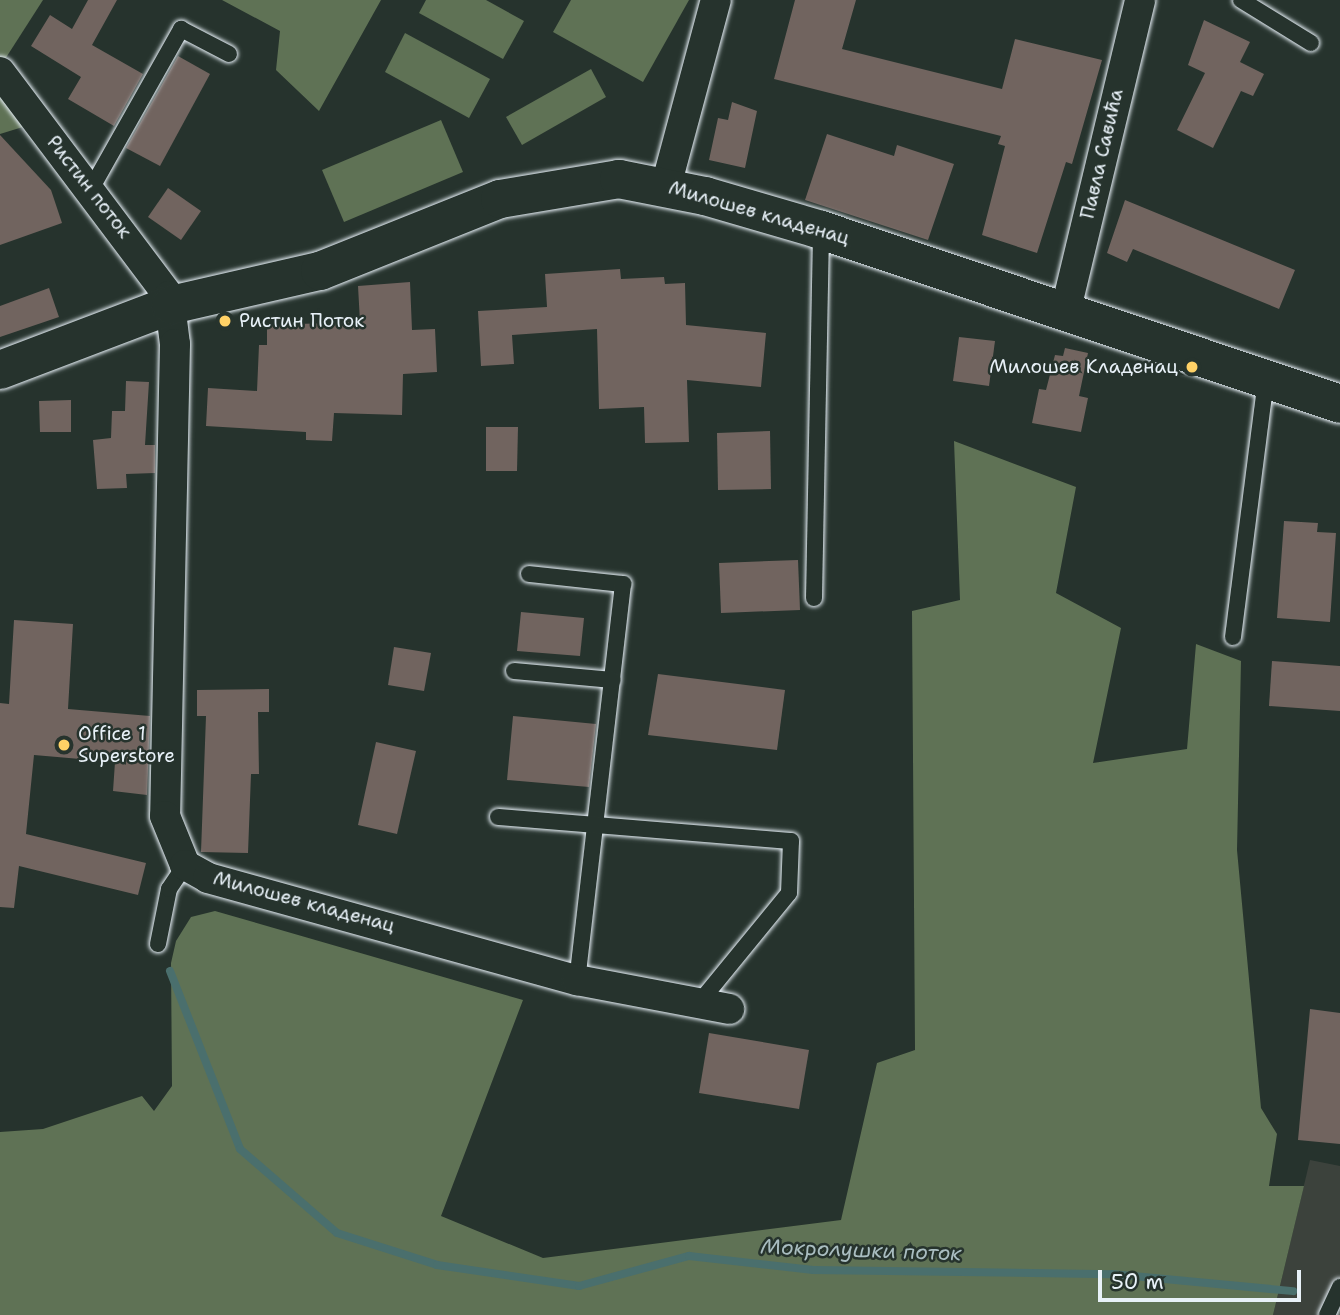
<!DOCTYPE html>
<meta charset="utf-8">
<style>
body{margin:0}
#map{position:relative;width:1340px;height:1315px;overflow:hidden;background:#26332d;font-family:"Shantell Sans",sans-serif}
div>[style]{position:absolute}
.built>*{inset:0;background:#3c423c}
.green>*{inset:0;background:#5f7255}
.stream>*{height:8px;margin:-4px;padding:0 4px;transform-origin:4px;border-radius:4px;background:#4a6f6d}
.building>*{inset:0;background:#71645f}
.roads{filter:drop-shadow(0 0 2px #e8f1f8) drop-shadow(0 0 2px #e8f1f8)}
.lane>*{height:16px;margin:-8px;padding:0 8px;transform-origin:8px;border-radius:8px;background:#26332d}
.street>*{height:30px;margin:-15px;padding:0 15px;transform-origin:15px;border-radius:15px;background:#26332d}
.secondary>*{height:38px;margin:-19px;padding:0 19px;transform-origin:19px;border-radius:19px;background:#26332d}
.dots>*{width:19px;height:19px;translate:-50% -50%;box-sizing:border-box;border:4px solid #26332d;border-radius:50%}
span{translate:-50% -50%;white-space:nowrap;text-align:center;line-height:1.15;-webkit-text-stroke:5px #26332d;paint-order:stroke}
.street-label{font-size:19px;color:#e8f1f8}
.poi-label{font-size:19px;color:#e8f1f8}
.left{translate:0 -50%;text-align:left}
.right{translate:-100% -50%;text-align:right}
.water-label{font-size:21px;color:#a9bdc0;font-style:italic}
.scale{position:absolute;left:1098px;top:1270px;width:203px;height:32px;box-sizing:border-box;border:4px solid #e8f1f8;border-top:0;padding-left:9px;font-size:21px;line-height:24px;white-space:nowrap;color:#e8f1f8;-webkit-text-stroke:5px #26332d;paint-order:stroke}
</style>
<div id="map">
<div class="built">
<i style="clip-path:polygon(1310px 1160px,1340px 1166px,1340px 1315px,1273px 1315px)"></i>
</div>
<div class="green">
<i style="clip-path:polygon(0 0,43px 0,0 67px)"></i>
<i style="clip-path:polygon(222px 0,381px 0,319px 111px,276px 70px,280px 31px)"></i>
<i style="clip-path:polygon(426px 0,486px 0,524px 21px,503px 59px,419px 13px)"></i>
<i style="clip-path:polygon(571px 0,689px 0,643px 82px,553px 32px)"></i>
<i style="clip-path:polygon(405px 33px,490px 79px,469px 118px,385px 72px)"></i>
<i style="clip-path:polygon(591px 69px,606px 97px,522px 145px,506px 117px)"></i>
<i style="clip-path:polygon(0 72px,39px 122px,0 134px)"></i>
<i style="clip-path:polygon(441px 120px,463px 172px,344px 222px,322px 170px)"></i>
<i style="clip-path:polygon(954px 441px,1076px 487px,1056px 593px,1121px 628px,1093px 763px,1187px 749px,1196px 644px,1241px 661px,1237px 850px,1261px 1108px,1277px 1134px,1269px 1186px,1304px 1186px,1273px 1315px,0 1315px,0 1132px,43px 1129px,142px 1096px,154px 1111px,172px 1086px,171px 963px,176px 941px,191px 917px,215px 911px,523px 1000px,441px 1216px,543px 1258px,841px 1220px,877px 1063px,915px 1050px,912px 611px,960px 600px)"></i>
</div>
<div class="stream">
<i style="left:170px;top:971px;width:191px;rotate:68.5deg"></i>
<i style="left:240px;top:1149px;width:128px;rotate:40.9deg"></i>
<i style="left:337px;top:1233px;width:105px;rotate:17.7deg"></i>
<i style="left:437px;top:1265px;width:144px;rotate:8.4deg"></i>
<i style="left:579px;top:1286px;width:114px;rotate:-15.3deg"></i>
<i style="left:689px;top:1256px;width:125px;rotate:6.4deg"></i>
<i style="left:813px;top:1270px;width:299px;rotate:0.8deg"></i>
<i style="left:1112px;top:1274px;width:182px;rotate:5.4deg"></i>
</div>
<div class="building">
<i style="clip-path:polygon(88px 0,117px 0,92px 45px,143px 74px,114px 126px,68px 99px,81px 77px,31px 46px,50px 15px,72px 29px)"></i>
<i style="clip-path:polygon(795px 0,856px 0,842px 49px,1002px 89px,1015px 39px,1102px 60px,1072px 164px,1066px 162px,1037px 253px,982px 235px,1005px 146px,998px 144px,1001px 136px,774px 79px)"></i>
<i style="clip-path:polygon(1204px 20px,1250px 42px,1240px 62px,1264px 74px,1253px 96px,1241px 91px,1213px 148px,1177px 130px,1205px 73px,1188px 65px)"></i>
<i style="clip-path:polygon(178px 56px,210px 74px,160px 166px,126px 148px)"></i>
<i style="clip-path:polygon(732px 102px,757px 111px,745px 168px,709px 160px,718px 118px,728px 120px)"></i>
<i style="clip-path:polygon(827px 134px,894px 156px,897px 145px,954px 164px,928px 240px,805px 200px)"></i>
<i style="clip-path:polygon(0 135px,51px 190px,62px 223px,0 245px)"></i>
<i style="clip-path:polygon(168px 188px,201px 211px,181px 240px,148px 217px)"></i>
<i style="clip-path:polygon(1125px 200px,1295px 270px,1279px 309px,1133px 249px,1127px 262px,1107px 253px)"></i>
<i style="clip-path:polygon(620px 269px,621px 279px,664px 277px,665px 284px,685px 283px,686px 325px,766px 333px,761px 387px,687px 380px,689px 442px,645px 443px,644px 407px,599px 409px,597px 329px,512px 335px,514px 364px,481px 366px,478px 311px,547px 307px,545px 274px)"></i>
<i style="clip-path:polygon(410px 282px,412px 330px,435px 329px,437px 372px,403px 374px,402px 415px,334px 413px,332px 441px,306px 440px,306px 432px,206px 426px,208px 388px,257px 391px,259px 345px,267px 345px,267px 325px,360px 322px,358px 286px)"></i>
<i style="clip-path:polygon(49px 288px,59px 317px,0 337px,0 306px)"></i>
<i style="clip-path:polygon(959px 337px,995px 341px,989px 386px,953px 381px)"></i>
<i style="clip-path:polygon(1065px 348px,1088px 353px,1079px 396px,1088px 398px,1081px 432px,1032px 423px,1039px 389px,1046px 390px,1055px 355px,1063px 356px)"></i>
<i style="clip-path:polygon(126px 381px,149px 382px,145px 445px,155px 445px,155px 473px,126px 474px,127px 488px,97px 489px,93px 440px,111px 438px,112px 411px,125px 411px)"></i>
<i style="clip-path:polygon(71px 400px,71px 432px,40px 432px,39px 401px)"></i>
<i style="clip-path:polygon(486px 427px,518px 427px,517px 471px,486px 471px)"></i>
<i style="clip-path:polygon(770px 431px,771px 489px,718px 490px,717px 433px)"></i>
<i style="clip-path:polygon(1284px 521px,1318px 523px,1317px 532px,1336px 533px,1330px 622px,1277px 618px)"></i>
<i style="clip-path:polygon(798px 560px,800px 610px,721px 613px,719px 563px)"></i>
<i style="clip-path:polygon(521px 612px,584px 618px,580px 656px,517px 651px)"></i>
<i style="clip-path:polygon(14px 620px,73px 624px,68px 709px,150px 716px,147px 795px,113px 791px,115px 762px,34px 755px,26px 834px,146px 863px,138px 895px,19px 866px,14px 908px,0 907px,0 703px,9px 704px)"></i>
<i style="clip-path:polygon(394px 647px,431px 653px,424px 691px,388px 685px)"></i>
<i style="clip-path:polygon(1272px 661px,1340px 666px,1340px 711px,1269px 706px)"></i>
<i style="clip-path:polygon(658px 674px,785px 690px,777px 750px,648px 735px)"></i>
<i style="clip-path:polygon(269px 689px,269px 712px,258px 712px,259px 774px,251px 774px,248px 853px,201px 852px,206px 716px,197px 716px,197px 690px)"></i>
<i style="clip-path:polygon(513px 716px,596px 724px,589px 787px,507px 780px)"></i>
<i style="clip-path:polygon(376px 742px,416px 751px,397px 834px,358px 825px)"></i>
<i style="clip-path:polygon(1310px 1009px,1340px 1013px,1340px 1144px,1298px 1140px)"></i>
<i style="clip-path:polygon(709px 1033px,809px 1050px,799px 1109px,699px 1093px)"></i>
</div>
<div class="roads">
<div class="lane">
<i style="left:1241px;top:0;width:82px;rotate:31.6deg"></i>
<i style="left:91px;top:189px;width:184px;rotate:-60.6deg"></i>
<i style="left:181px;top:29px;width:54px;rotate:27.5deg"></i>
<i style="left:529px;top:574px;width:95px;rotate:6.1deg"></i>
<i style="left:623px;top:584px;width:399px;rotate:96.6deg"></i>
<i style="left:814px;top:598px;width:368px;rotate:-88.9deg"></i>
<i style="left:1233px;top:637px;width:260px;rotate:-82.7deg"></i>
<i style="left:514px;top:671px;width:99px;rotate:5.2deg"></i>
<i style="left:498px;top:817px;width:294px;rotate:4.7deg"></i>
<i style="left:791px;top:841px;width:52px;rotate:92.2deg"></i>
<i style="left:789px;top:893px;width:144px;rotate:129.3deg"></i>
<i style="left:158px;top:944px;width:56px;rotate:-78.7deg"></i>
<i style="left:169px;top:889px;width:29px;rotate:-56deg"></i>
<i style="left:1327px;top:1315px;width:31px;rotate:-65deg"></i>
</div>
<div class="street">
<i style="left:0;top:72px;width:281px;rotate:53deg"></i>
<i style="left:169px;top:296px;width:48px;rotate:82.9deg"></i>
<i style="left:175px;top:344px;width:472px;rotate:91.2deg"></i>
<i style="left:165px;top:816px;width:53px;rotate:67.8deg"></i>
<i style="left:185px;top:865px;width:26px;rotate:29deg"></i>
<i style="left:208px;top:878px;width:383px;rotate:15.5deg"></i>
<i style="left:577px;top:980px;width:155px;rotate:10.8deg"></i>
<i style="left:666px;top:186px;width:193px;rotate:-75deg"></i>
<i style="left:1066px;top:309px;width:318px;rotate:-76.5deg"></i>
</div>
<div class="secondary">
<i style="left:0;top:370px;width:183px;rotate:-20.8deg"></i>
<i style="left:171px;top:305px;width:153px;rotate:-12.9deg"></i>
<i style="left:320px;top:271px;width:194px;rotate:-21.8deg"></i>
<i style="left:500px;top:199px;width:121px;rotate:-9.5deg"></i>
<i style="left:619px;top:179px;width:88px;rotate:11.2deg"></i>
<i style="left:705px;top:196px;width:121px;rotate:16.3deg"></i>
<i style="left:821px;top:230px;width:547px;rotate:18.53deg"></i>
</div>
</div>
<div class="dots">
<i style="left:225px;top:321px;background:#ffd166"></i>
<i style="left:1192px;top:367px;background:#ffd166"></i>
<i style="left:64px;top:745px;background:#ffd166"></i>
</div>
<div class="street-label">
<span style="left:1102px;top:154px;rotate:-77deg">Павла Савића</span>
<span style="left:89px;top:187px;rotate:52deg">Ристин поток</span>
<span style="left:759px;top:213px;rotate:16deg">Милошев кладенац</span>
<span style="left:304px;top:902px;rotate:15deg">Милошев кладенац</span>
</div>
<div class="poi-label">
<span class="left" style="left:239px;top:321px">Ристин Поток</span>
<span class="right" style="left:1178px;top:367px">Милошев Кладенац</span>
<span class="left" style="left:78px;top:745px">Office 1<br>Superstore</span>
</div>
<div class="water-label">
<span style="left:861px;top:1250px;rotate:2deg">Мокролушки поток</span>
</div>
<div class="scale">50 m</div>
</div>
